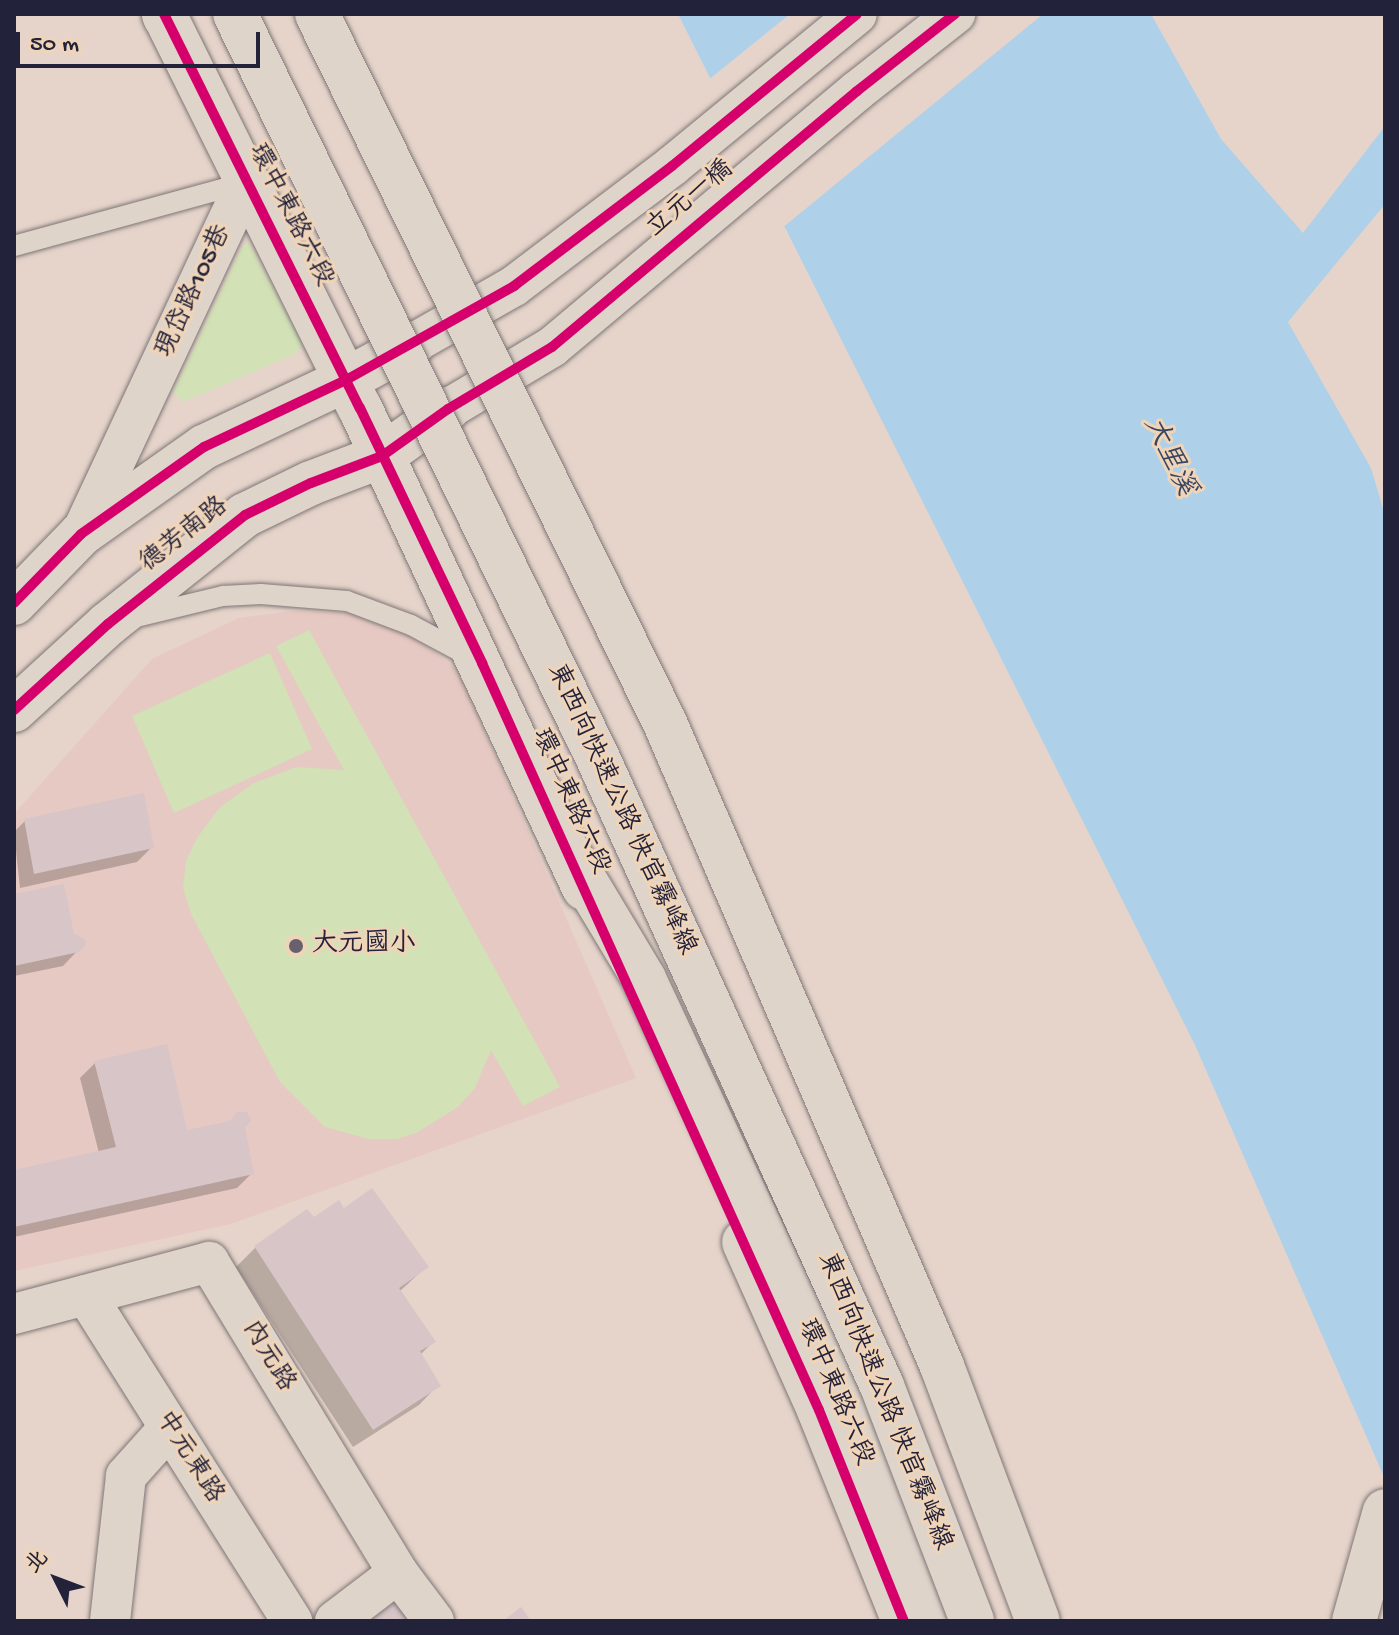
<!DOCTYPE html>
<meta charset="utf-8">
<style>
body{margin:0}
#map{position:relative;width:1399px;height:1635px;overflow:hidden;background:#e6d4ca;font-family:"Gochi Hand","LXGW WenKai TC",sans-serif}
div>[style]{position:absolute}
.built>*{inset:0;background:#e6c9c2}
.green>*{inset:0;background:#d2e1b6}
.water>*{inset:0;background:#afd0e9}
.pier>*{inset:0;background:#e6d4ca}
.shadow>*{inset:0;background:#0003}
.building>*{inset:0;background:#d7c5c8}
.roads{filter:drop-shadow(0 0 2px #7f7677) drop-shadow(0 0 2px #7f7677)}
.lane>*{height:20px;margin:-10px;padding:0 10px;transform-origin:10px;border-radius:10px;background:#ded4ca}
.street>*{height:40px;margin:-20px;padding:0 20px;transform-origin:20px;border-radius:20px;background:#ded4ca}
.secondary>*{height:44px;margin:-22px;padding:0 22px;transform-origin:22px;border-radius:22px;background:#ded4ca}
.highway>*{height:44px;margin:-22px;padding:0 22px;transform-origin:22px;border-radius:22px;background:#ded4ca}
.bridges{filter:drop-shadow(0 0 2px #7f7677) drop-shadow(0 0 2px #7f7677)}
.highway-bridge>*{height:44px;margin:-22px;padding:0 22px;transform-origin:22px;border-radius:22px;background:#ded4ca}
.cycleway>*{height:10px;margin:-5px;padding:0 5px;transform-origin:5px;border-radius:5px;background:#d6006c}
.dots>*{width:22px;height:22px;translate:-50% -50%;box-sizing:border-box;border:4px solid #f0d4b7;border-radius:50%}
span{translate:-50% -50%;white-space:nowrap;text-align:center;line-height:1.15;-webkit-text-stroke:6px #f0d4b7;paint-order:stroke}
.street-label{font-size:26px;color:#22223b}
.poi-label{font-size:26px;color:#22223b}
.left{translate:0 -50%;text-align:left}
.water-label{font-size:28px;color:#394460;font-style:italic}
.frame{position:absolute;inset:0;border:16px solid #22223b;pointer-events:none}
.north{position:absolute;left:16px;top:1539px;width:80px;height:80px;-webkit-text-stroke:6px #f0d4b7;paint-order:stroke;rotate:312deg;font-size:22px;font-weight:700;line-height:32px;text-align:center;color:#22223b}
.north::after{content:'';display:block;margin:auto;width:28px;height:36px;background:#22223b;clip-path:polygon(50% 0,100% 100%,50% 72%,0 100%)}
.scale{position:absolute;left:16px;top:32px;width:244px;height:36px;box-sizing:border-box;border:4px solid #22223b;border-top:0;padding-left:10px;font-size:24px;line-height:28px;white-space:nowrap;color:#22223b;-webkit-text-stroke:6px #f0d4b7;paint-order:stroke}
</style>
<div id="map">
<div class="built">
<i style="clip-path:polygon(292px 611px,350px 613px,404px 628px,458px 671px,636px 1078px,231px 1224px,14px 1271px,14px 814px,152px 659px,239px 618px)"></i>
</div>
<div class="green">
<i style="clip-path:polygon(248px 241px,303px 344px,295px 354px,183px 402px,173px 392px,241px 249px)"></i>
<i style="clip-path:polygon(309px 630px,560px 1087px,523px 1106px,491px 1050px,475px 1088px,458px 1107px,416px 1133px,397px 1139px,369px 1139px,325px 1127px,280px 1082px,191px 914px,183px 888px,186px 861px,197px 838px,220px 807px,254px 783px,296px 767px,344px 770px,276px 646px)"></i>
<i style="clip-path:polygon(270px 653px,312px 749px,174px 813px,132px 716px)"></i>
</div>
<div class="water">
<i style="clip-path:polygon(678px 14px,1151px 14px,1221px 139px,1303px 233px,1385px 126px,1385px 204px,1288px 322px,1371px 468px,1385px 515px,1385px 1479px,1195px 1045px)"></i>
</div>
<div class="pier">
<i style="clip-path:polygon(790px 14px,1043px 14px,781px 229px,707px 81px)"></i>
</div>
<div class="shadow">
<i style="clip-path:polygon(25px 821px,152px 847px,137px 862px,20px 888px,14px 832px)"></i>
<i style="clip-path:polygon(14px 896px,72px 935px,83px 945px,63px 966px,14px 976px)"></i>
<i style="clip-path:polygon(165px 1047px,185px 1133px,243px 1127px,252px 1173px,237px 1188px,14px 1237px,14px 1172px,99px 1153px,80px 1078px,95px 1063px)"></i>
<i style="clip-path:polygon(343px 1211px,426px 1267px,399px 1292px,433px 1342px,420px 1355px,438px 1385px,419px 1405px,353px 1447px,236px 1267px,255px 1248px,314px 1220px)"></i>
</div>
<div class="building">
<i style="clip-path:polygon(144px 793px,154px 848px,34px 874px,24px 819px)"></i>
<i style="clip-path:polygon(64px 884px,74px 934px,86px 940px,85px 946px,79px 952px,14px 966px,14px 894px)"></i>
<i style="clip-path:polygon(167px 1044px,187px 1130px,230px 1121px,237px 1112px,247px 1112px,251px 1120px,245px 1128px,254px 1174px,14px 1227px,14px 1170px,116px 1147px,94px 1061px)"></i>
<i style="clip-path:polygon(372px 1188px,429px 1267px,399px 1288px,436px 1342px,420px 1351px,441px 1386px,373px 1430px,254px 1246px,307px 1209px,314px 1217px,339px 1200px,344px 1208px)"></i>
<i style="clip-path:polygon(394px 1603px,416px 1609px,425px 1621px,368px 1621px)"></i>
<i style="clip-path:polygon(521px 1607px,531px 1621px,503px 1621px)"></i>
</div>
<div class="roads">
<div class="lane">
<i style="left:14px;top:246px;width:239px;rotate:-15.3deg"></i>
<i style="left:132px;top:618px;width:94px;rotate:-13.6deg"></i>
<i style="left:223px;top:596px;width:38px;rotate:-3deg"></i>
<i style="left:261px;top:594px;width:86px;rotate:4.7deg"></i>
<i style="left:347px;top:601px;width:68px;rotate:20.6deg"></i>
<i style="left:411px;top:625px;width:66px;rotate:28.1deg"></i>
</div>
<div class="street">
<i style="left:414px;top:343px;width:115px;rotate:-29.7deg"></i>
<i style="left:514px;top:286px;width:198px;rotate:-37.2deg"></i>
<i style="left:672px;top:166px;width:239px;rotate:-39.4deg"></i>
<i style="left:448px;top:409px;width:121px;rotate:-30.8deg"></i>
<i style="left:552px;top:347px;width:398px;rotate:-40deg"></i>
<i style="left:857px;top:91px;width:125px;rotate:-38.2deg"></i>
<i style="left:81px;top:534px;width:389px;rotate:-64.9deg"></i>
<i style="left:86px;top:1295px;width:386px;rotate:57.7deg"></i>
<i style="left:14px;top:1314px;width:202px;rotate:-14.9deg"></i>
<i style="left:209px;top:1262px;width:364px;rotate:58.7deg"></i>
<i style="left:398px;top:1573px;width:60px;rotate:53.1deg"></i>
<i style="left:110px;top:1621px;width:146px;rotate:-83.7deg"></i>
<i style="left:126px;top:1476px;width:63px;rotate:-48.2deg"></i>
<i style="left:335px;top:1621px;width:79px;rotate:-37.3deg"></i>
</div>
<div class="secondary">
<i style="left:164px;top:14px;width:440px;rotate:63.6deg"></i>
<i style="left:360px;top:408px;width:530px;rotate:64.98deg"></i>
<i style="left:14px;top:603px;width:96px;rotate:-45.8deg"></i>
<i style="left:81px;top:534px;width:151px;rotate:-35.3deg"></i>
<i style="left:204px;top:447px;width:157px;rotate:-25.3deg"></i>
<i style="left:346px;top:380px;width:77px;rotate:-28.6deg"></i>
<i style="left:14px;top:710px;width:127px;rotate:-42.5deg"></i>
<i style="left:108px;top:624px;width:175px;rotate:-38.5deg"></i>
<i style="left:245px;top:515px;width:73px;rotate:-25.9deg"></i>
<i style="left:311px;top:483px;width:76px;rotate:-20.8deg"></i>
<i style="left:382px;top:456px;width:81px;rotate:-35.5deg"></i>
<i style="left:744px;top:1242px;width:184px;rotate:65.9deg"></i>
<i style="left:819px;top:1410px;width:227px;rotate:68.1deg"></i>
</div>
<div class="highway">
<i style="left:164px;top:14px;width:3px;rotate:72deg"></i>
<i style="left:569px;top:854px;width:146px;rotate:59deg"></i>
<i style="left:644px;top:979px;width:467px;rotate:64.9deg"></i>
<i style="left:842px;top:1402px;width:236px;rotate:68.1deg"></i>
<i style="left:1354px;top:1621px;width:114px;rotate:-74.3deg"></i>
</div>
</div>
<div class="bridges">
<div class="highway-bridge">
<i style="left:235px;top:14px;width:823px;rotate:64deg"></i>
<i style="left:596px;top:754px;width:694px;rotate:65.65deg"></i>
<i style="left:882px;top:1386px;width:252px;rotate:69deg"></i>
<i style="left:317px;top:14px;width:790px;rotate:63.86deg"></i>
<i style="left:665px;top:723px;width:700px;rotate:66.69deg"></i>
<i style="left:942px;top:1366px;width:272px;rotate:69.4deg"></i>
</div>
</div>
<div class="cycleway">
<i style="left:164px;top:14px;width:440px;rotate:63.6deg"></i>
<i style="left:360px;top:408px;width:283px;rotate:64.4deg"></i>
<i style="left:482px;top:663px;width:819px;rotate:65.72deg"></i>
<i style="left:819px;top:1410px;width:227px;rotate:68.1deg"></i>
<i style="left:14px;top:603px;width:96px;rotate:-45.8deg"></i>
<i style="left:81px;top:534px;width:151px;rotate:-35.3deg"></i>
<i style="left:204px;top:447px;width:157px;rotate:-25.3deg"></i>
<i style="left:346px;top:380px;width:193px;rotate:-29.2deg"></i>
<i style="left:514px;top:286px;width:198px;rotate:-37.2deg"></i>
<i style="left:672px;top:166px;width:239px;rotate:-39.4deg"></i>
<i style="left:14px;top:710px;width:127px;rotate:-42.5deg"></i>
<i style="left:108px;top:624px;width:175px;rotate:-38.5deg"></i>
<i style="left:245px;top:515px;width:73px;rotate:-25.9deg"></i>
<i style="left:311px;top:483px;width:76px;rotate:-20.8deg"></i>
<i style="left:382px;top:456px;width:81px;rotate:-35.5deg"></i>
<i style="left:448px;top:409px;width:121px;rotate:-30.8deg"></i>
<i style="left:552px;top:347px;width:398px;rotate:-40deg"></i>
<i style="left:857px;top:91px;width:125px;rotate:-38.2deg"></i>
</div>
<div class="dots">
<i style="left:296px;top:946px;background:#67606d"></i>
</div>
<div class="street-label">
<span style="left:691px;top:200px;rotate:-40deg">立元一橋</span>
<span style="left:289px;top:216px;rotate:63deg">環中東路六段</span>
<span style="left:195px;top:292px;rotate:-65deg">現岱路105巷</span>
<span style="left:185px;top:536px;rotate:-38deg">德芳南路</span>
<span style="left:569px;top:802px;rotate:66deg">環中東路六段</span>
<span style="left:620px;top:810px;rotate:65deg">東西向快速公路 快官霧峰線</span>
<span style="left:267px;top:1357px;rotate:59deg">內元路</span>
<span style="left:834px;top:1393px;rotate:67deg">環中東路六段</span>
<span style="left:883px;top:1402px;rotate:68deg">東西向快速公路 快官霧峰線</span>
<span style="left:188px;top:1458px;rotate:58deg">中元東路</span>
</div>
<div class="poi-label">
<span class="left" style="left:312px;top:946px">大元國小</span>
</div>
<div class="water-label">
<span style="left:1168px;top:457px;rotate:64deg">大里溪</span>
</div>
<div class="frame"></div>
<div class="north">北</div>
<div class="scale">50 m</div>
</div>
